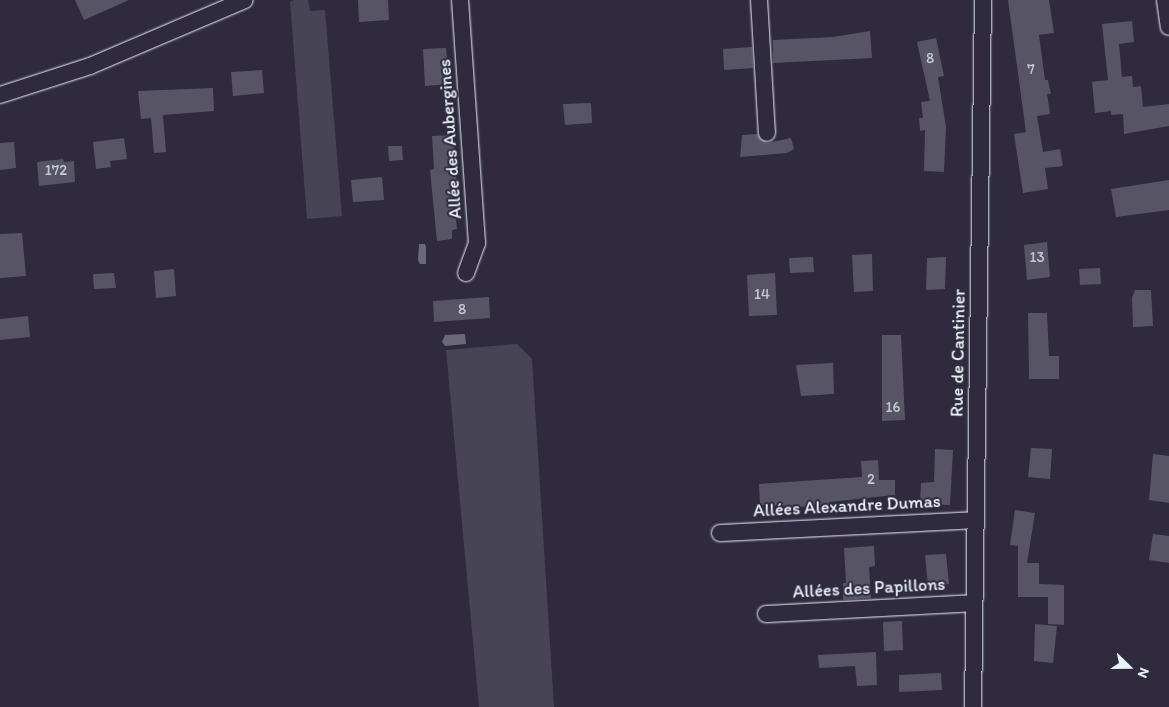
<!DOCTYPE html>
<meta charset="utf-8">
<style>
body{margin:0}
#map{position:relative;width:1169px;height:707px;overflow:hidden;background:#2f2a3d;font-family:Itim,sans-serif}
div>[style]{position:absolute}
.green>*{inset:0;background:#464455}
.water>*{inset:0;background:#696978}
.building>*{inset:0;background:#575565}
.roads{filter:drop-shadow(0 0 1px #e8f1f8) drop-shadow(0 0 1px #e8f1f8)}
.street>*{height:16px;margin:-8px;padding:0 8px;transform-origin:8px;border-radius:8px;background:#2f2a3d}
span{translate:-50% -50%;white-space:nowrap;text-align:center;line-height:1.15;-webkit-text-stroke:4px #2f2a3d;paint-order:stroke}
.number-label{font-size:15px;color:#c4cad3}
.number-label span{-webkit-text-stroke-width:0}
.street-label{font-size:18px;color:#e8f1f8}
.north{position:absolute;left:1104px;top:642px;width:50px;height:50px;-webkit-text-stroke:4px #2f2a3d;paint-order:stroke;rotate:112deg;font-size:14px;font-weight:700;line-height:20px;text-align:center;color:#e8f1f8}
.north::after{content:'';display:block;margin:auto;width:18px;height:22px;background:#e8f1f8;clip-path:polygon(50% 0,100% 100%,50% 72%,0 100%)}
</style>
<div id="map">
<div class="green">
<i style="clip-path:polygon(294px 0,308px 0,310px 11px,325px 10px,342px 216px,307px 219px,290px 2px)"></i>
<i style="clip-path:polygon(517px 344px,532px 359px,554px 707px,479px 707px,446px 350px)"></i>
</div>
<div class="water">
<i style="clip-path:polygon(419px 244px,425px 244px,426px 247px,426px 264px,420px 264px,418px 260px)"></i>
<i style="clip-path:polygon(465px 334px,466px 344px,445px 346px,442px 342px,445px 335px)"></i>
</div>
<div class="building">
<i style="clip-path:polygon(75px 0,129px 0,84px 20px)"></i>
<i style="clip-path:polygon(358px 0,388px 0,389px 20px,359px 22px)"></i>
<i style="clip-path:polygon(1008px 0,1049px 0,1054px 33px,1039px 35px,1045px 80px,1048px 80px,1051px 94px,1047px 94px,1050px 114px,1037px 116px,1043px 152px,1060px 149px,1063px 166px,1045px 168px,1048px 189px,1023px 193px,1014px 134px,1026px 132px)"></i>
<i style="clip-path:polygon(1132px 21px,1134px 42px,1119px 44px,1122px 77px,1132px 76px,1133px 87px,1141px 86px,1143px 107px,1169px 104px,1169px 126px,1124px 134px,1123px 114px,1111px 115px,1111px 111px,1095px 113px,1092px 82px,1108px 80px,1102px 24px)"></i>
<i style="clip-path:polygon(870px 31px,872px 58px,773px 63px,773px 40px,833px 37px)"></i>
<i style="clip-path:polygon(936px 38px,944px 76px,938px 77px,946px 127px,944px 172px,924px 171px,925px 130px,920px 131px,919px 118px,923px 118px,921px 102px,930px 101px,917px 42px)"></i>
<i style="clip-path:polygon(752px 47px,753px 68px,724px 70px,723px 49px)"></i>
<i style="clip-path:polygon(446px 48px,449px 84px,425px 86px,423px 49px)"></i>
<i style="clip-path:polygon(262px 70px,264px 93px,233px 96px,231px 72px)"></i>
<i style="clip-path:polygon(213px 88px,214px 111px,163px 115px,166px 152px,154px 153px,151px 118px,141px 119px,138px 91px)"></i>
<i style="clip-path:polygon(591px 103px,592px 123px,565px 125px,563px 104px)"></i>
<i style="clip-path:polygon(757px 134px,767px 143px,791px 138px,794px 149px,787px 153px,740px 157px,742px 135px)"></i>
<i style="clip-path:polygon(453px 135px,459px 211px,455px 211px,457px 229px,452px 230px,452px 239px,437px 241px,430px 170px,434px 169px,432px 136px)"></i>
<i style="clip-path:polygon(124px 138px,127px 159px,110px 161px,111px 167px,96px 169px,93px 142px)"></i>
<i style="clip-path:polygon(14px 142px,16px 168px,0 170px,0 143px)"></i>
<i style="clip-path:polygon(388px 146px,402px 146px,403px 160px,389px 161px)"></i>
<i style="clip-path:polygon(63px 159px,64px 162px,74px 161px,75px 182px,39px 186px,37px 162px)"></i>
<i style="clip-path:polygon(382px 177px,384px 200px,353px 202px,351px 180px)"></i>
<i style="clip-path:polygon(1169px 180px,1169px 210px,1116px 217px,1111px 189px)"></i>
<i style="clip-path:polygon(22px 233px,26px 276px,0 278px,0 234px)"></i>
<i style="clip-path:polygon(1047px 242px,1050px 277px,1027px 280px,1024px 245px)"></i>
<i style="clip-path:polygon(872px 254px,873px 291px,854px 292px,852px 255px)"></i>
<i style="clip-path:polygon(813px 257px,814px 272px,790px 273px,789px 258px)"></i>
<i style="clip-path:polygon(946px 257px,945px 289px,926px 290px,927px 258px)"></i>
<i style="clip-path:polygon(1100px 268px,1101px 284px,1080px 285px,1079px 269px)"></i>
<i style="clip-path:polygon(174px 269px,176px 296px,156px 298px,154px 271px)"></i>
<i style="clip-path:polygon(114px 273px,116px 288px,94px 289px,93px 274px)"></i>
<i style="clip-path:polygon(775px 273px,777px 315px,749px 316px,747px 275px)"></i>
<i style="clip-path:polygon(1135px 290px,1151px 290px,1153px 326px,1133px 327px,1132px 298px)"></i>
<i style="clip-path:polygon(489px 297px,490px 318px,434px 322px,433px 301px)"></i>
<i style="clip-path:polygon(1028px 313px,1047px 313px,1049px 356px,1059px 356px,1059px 379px,1029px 379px)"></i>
<i style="clip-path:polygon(28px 316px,30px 337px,0 340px,0 319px)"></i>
<i style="clip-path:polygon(882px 335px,901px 335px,905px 420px,882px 421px)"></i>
<i style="clip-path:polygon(833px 363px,834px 394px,801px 396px,796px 365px)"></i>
<i style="clip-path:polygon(1031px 448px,1052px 449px,1050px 479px,1028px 477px)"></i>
<i style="clip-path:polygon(935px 449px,953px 450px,950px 505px,920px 504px,921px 483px,934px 482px)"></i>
<i style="clip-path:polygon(1153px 454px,1169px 456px,1169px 503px,1149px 500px)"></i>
<i style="clip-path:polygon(878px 460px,879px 480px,895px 480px,895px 495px,829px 502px,829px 508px,760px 505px,759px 484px,862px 477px,861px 461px)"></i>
<i style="clip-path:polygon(1015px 510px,1035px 513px,1027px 563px,1039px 563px,1039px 584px,1064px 585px,1064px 625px,1048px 624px,1048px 597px,1018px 597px,1018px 546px,1010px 545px)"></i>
<i style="clip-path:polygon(1153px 534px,1169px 536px,1169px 563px,1149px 560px)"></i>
<i style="clip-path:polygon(874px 546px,875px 566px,869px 567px,871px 598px,843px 600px,843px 583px,846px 583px,844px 548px)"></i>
<i style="clip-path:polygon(946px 554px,949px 584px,928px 586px,925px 555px)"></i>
<i style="clip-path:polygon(902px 621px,903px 650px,884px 651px,883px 622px)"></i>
<i style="clip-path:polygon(1035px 624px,1057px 626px,1053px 663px,1034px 661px)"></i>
<i style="clip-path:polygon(876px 652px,877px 685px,857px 686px,855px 666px,819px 668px,818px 655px)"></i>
<i style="clip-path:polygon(941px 673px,942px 690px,899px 692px,899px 675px)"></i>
</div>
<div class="roads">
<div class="street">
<i style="left:460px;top:0;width:244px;rotate:86deg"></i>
<i style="left:477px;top:243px;width:32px;rotate:110deg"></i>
<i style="left:759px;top:0;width:133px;rotate:86.6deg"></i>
<i style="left:1165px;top:0;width:27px;rotate:82deg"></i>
<i style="left:0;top:95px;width:95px;rotate:-17.9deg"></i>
<i style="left:90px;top:66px;width:168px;rotate:-23.1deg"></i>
<i style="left:720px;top:533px;width:255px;rotate:-2.9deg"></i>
<i style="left:766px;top:614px;width:208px;rotate:-3deg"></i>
<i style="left:973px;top:707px;width:707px;rotate:-89.19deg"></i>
</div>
</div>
<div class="number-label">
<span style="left:930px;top:59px">8</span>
<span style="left:1031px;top:70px">7</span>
<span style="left:56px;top:171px">172</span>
<span style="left:1037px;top:258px">13</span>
<span style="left:762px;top:295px">14</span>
<span style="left:462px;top:310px">8</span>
<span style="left:893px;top:408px">16</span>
<span style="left:871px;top:480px">2</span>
</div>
<div class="street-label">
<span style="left:450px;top:139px;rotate:-94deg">Allée des Aubergines</span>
<span style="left:958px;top:353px;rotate:-89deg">Rue de Cantinier</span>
<span style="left:847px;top:506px;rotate:-3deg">Allées Alexandre Dumas</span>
<span style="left:869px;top:588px;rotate:-3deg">Allées des Papillons</span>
</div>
<div class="north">N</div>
</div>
